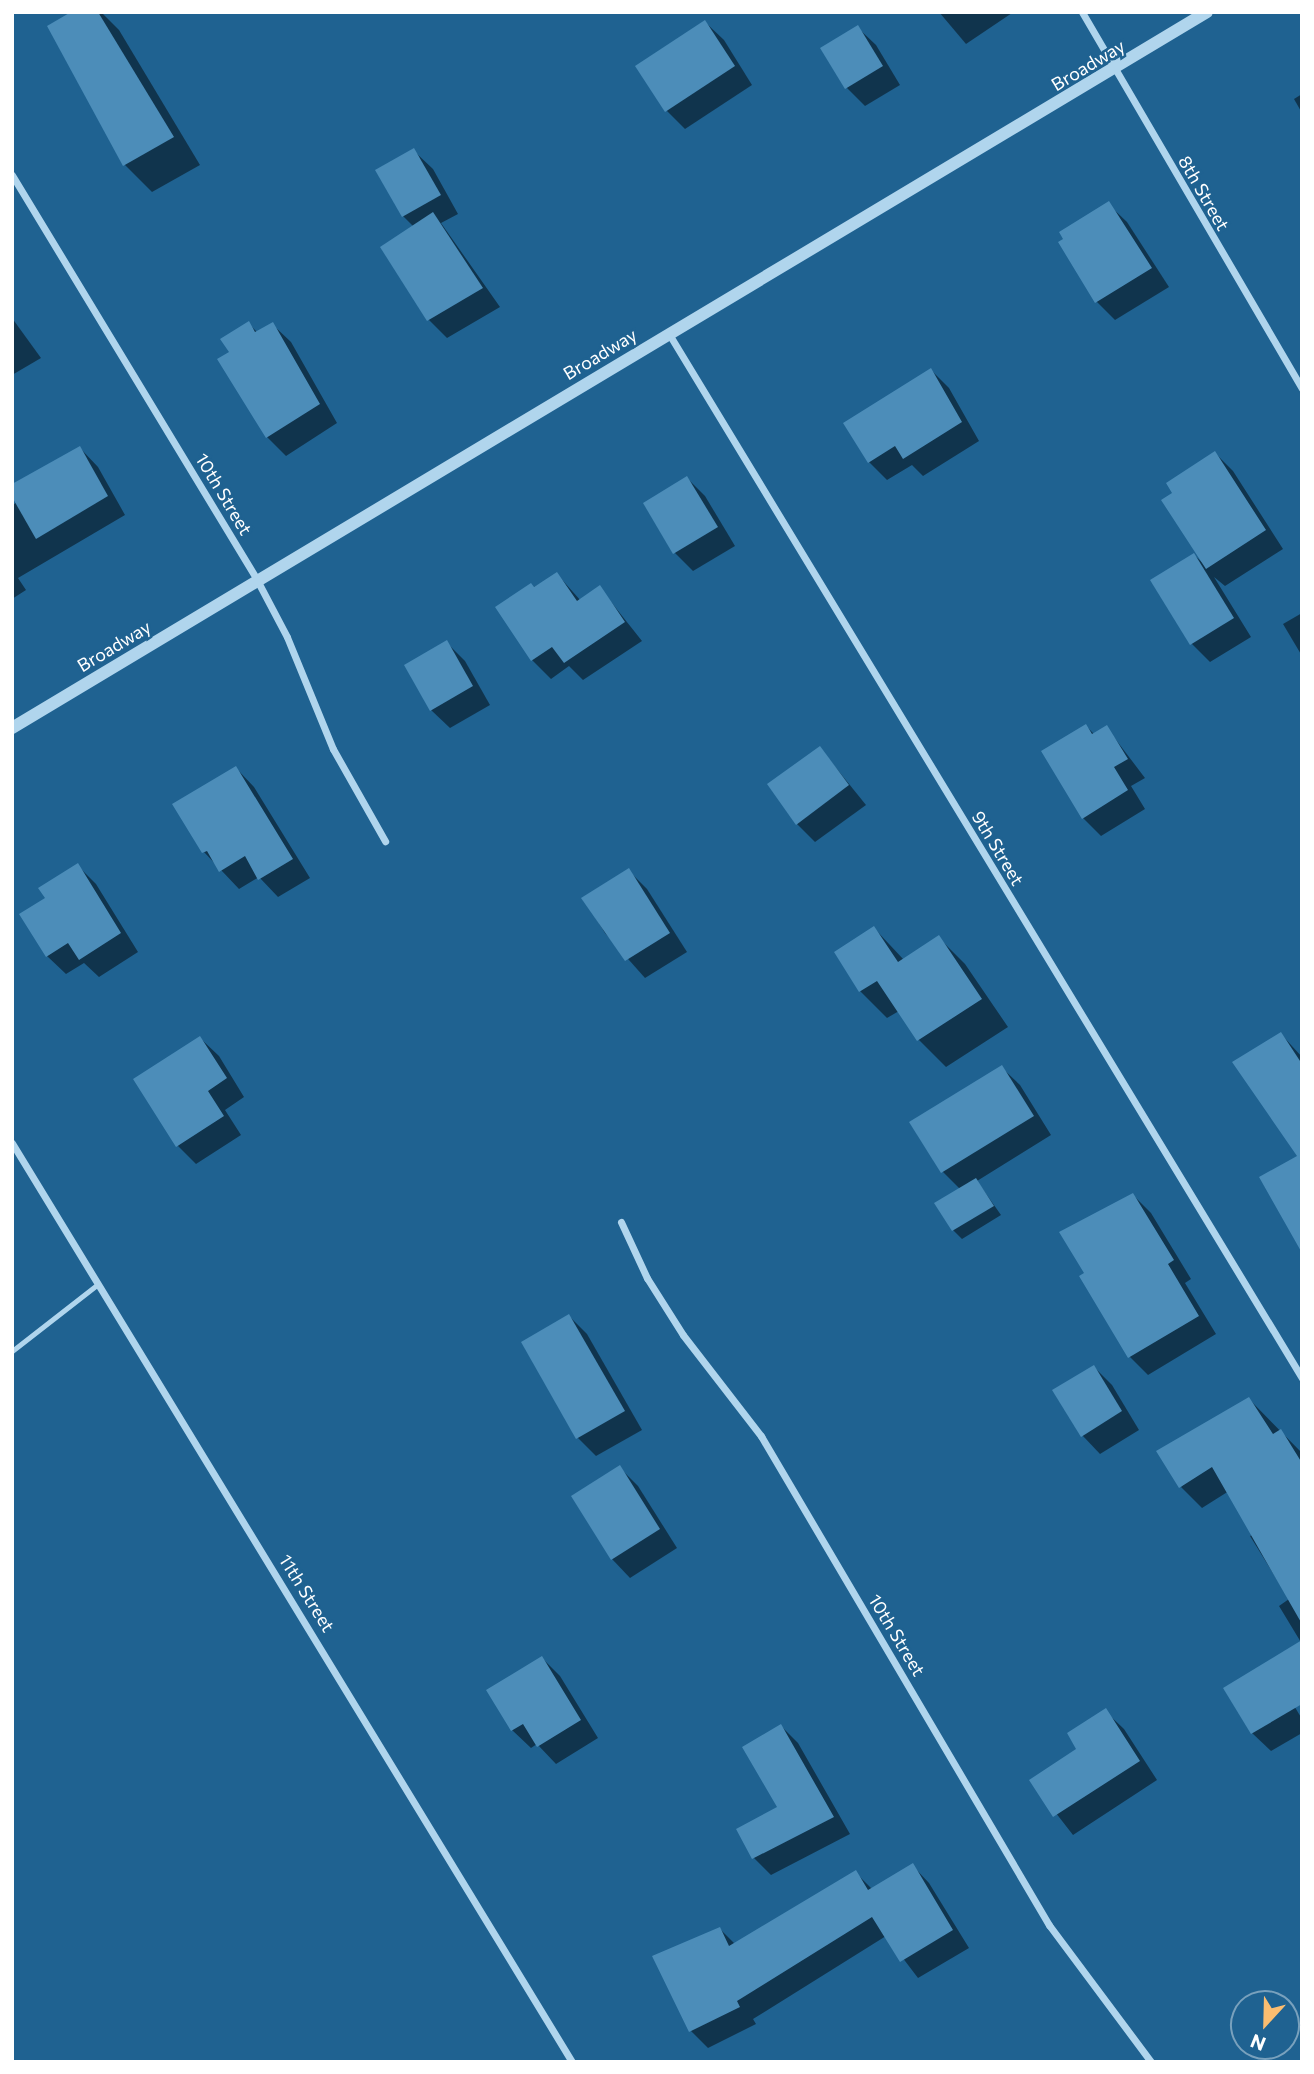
<!DOCTYPE html>
<style>
body{margin:0}
#map{position:relative;width:1314px;height:2074px;overflow:hidden;background:#1f6291;font-family:Commissioner,sans-serif}
div>[style]{position:absolute}
.shadow>*{inset:0;background:#0007}
.building>*{inset:0;background:#4c8db9}
.service>*{height:5px;margin:-2.5px;padding:0 2.5px;transform-origin:2.5px;border-radius:2.5px;background:#b0d5ed}
.minor>*{height:7px;margin:-3.5px;padding:0 3.5px;transform-origin:3.5px;border-radius:3.5px;background:#b0d5ed}
.tertiary>*{height:12px;margin:-6px;padding:0 6px;transform-origin:6px;border-radius:6px;background:#b0d5ed}
span{translate:-50% -50%;white-space:nowrap;text-align:center;line-height:1.15;-webkit-text-stroke:5px #1f6291;paint-order:stroke}
.street-label{font-size:18px;color:#fff}
.frame{position:absolute;inset:0;border:14px solid #fff;pointer-events:none}
.north{position:absolute;left:1230px;top:1990px;width:70px;height:70px;box-sizing:border-box;background:#1f6291;border:2px solid #79a1bd;border-radius:50%;rotate:202deg;font-size:19px;font-weight:700;line-height:28px;text-align:center;color:#fff}
.north::after{content:'';display:block;margin:auto;width:24px;height:32px;background:#fbbd70;clip-path:polygon(50% 0,100% 100%,50% 72%,0 100%)}
</style>
<div id="map">
<div class="shadow">
<i style="clip-path:polygon(75px 12px,101px 12px,119px 30px,200px 165px,152px 192px,125px 165px)"></i>
<i style="clip-path:polygon(939px 12px,1011px 12px,1012px 13px,966px 44px)"></i>
<i style="clip-path:polygon(705px 22px,724px 40px,752px 85px,685px 129px,667px 111px)"></i>
<i style="clip-path:polygon(857px 27px,876px 45px,900px 85px,865px 106px,847px 88px)"></i>
<i style="clip-path:polygon(1302px 94px,1302px 113px,1294px 99px)"></i>
<i style="clip-path:polygon(414px 151px,433px 169px,458px 214px,441px 223px,500px 307px,447px 338px,429px 320px,414px 227px,403px 216px)"></i>
<i style="clip-path:polygon(1108px 204px,1127px 222px,1169px 287px,1115px 320px,1097px 302px,1060px 242px)"></i>
<i style="clip-path:polygon(12px 318px,41px 358px,12px 375px)"></i>
<i style="clip-path:polygon(248px 323px,258px 333px,272px 324px,291px 342px,337px 423px,286px 456px,267px 437px,219px 360px,231px 353px)"></i>
<i style="clip-path:polygon(931px 370px,949px 388px,979px 441px,923px 476px,912px 465px,887px 480px,869px 462px)"></i>
<i style="clip-path:polygon(80px 448px,98px 467px,125px 515px,18px 578px,26px 590px,12px 599px,12px 506px)"></i>
<i style="clip-path:polygon(1215px 453px,1233px 471px,1283px 549px,1225px 586px,1214px 577px,1251px 637px,1210px 662px,1192px 644px,1153px 580px,1194px 555px,1204px 564px,1174px 493px)"></i>
<i style="clip-path:polygon(687px 478px,705px 496px,735px 546px,693px 571px,675px 553px)"></i>
<i style="clip-path:polygon(557px 574px,581px 601px,600px 588px,642px 641px,583px 680px,569px 666px,551px 679px,532px 660px,497px 608px)"></i>
<i style="clip-path:polygon(1302px 613px,1302px 656px,1283px 624px)"></i>
<i style="clip-path:polygon(446px 642px,465px 661px,490px 705px,450px 728px,431px 710px)"></i>
<i style="clip-path:polygon(1086px 726px,1095px 735px,1107px 728px,1145px 778px,1131px 786px,1145px 809px,1101px 836px,1083px 818px)"></i>
<i style="clip-path:polygon(820px 748px,866px 805px,815px 842px,797px 824px)"></i>
<i style="clip-path:polygon(236px 768px,254px 787px,310px 878px,278px 897px,259px 877px,239px 889px,204px 852px,175px 804px)"></i>
<i style="clip-path:polygon(78px 866px,96px 884px,138px 952px,99px 977px,84px 963px,66px 974px,47px 956px,47px 899px)"></i>
<i style="clip-path:polygon(629px 871px,647px 889px,687px 952px,645px 978px,605px 933px,584px 899px)"></i>
<i style="clip-path:polygon(874px 928px,904px 960px,938px 937px,965px 964px,1008px 1027px,946px 1067px,919px 1040px,899px 1011px,887px 1018px,860px 991px)"></i>
<i style="clip-path:polygon(1281px 1034px,1302px 1057px,1302px 1237px,1299px 1157px)"></i>
<i style="clip-path:polygon(200px 1038px,219px 1056px,244px 1097px,225px 1110px,241px 1135px,196px 1164px,178px 1146px)"></i>
<i style="clip-path:polygon(1001px 1067px,1020px 1085px,1051px 1135px,977px 1181px,1001px 1215px,962px 1239px,953px 1230px,960px 1189px,943px 1172px,912px 1122px)"></i>
<i style="clip-path:polygon(1133px 1195px,1151px 1213px,1191px 1279px,1185px 1283px,1216px 1334px,1148px 1375px,1130px 1357px,1086px 1274px)"></i>
<i style="clip-path:polygon(569px 1316px,587px 1334px,642px 1430px,596px 1456px,578px 1438px)"></i>
<i style="clip-path:polygon(1094px 1367px,1112px 1385px,1139px 1430px,1100px 1454px,1082px 1435px)"></i>
<i style="clip-path:polygon(1249px 1399px,1302px 1453px,1302px 1644px,1279px 1606px,1289px 1599px,1250px 1536px,1256px 1533px,1229px 1491px,1202px 1508px,1181px 1487px)"></i>
<i style="clip-path:polygon(620px 1468px,638px 1486px,677px 1548px,630px 1578px,612px 1559px,574px 1497px)"></i>
<i style="clip-path:polygon(542px 1658px,560px 1676px,598px 1738px,556px 1764px,537px 1744px,531px 1748px,512px 1730px)"></i>
<i style="clip-path:polygon(1281px 1684px,1302px 1719px,1302px 1733px,1271px 1751px,1252px 1733px)"></i>
<i style="clip-path:polygon(1105px 1711px,1124px 1729px,1157px 1780px,1073px 1835px,1031px 1781px,1079px 1750px)"></i>
<i style="clip-path:polygon(781px 1726px,798px 1743px,850px 1834px,771px 1875px,754px 1858px,738px 1829px,779px 1808px)"></i>
<i style="clip-path:polygon(912px 1865px,929px 1883px,969px 1948px,918px 1978px,886px 1936px,753px 2019px,756px 2024px,708px 2048px,691px 2031px,720px 1929px,735px 1944px,855px 1872px,872px 1889px)"></i>
</div>
<div class="building">
<i style="clip-path:polygon(71px 12px,98px 12px,174px 137px,123px 166px,47px 26px)"></i>
<i style="clip-path:polygon(705px 20px,735px 66px,665px 112px,635px 66px)"></i>
<i style="clip-path:polygon(858px 25px,883px 66px,845px 89px,820px 48px)"></i>
<i style="clip-path:polygon(414px 148px,441px 195px,402px 217px,375px 170px)"></i>
<i style="clip-path:polygon(1109px 201px,1152px 268px,1095px 303px,1058px 242px,1063px 239px,1059px 232px)"></i>
<i style="clip-path:polygon(433px 212px,483px 288px,427px 321px,380px 247px)"></i>
<i style="clip-path:polygon(249px 321px,255px 332px,273px 322px,320px 404px,266px 438px,217px 359px,229px 352px,220px 339px)"></i>
<i style="clip-path:polygon(931px 368px,962px 422px,903px 459px,895px 446px,868px 463px,843px 423px)"></i>
<i style="clip-path:polygon(80px 446px,108px 496px,36px 539px,12px 497px,12px 484px)"></i>
<i style="clip-path:polygon(1215px 451px,1266px 530px,1206px 569px,1161px 500px,1172px 493px,1166px 483px)"></i>
<i style="clip-path:polygon(687px 476px,718px 527px,673px 554px,643px 503px)"></i>
<i style="clip-path:polygon(1194px 553px,1234px 618px,1190px 645px,1150px 580px)"></i>
<i style="clip-path:polygon(557px 572px,577px 601px,600px 585px,625px 622px,564px 663px,552px 647px,531px 661px,495px 607px,531px 583px,534px 587px)"></i>
<i style="clip-path:polygon(447px 640px,473px 686px,430px 711px,404px 665px)"></i>
<i style="clip-path:polygon(1086px 724px,1092px 734px,1107px 725px,1128px 759px,1114px 767px,1128px 790px,1082px 819px,1041px 751px)"></i>
<i style="clip-path:polygon(820px 746px,849px 785px,796px 825px,767px 784px)"></i>
<i style="clip-path:polygon(236px 766px,293px 859px,258px 880px,245px 856px,219px 872px,207px 851px,202px 853px,172px 804px)"></i>
<i style="clip-path:polygon(78px 863px,121px 933px,79px 960px,68px 943px,46px 957px,19px 914px,45px 898px,38px 888px)"></i>
<i style="clip-path:polygon(629px 868px,670px 933px,625px 961px,581px 898px)"></i>
<i style="clip-path:polygon(874px 926px,898px 962px,939px 935px,982px 999px,917px 1041px,877px 981px,859px 992px,834px 952px)"></i>
<i style="clip-path:polygon(1281px 1032px,1302px 1064px,1302px 1253px,1259px 1177px,1297px 1156px,1232px 1062px)"></i>
<i style="clip-path:polygon(200px 1036px,227px 1078px,208px 1091px,224px 1116px,176px 1147px,133px 1079px)"></i>
<i style="clip-path:polygon(1002px 1065px,1034px 1116px,941px 1173px,909px 1122px)"></i>
<i style="clip-path:polygon(976px 1178px,994px 1206px,952px 1231px,934px 1203px)"></i>
<i style="clip-path:polygon(1133px 1193px,1174px 1260px,1168px 1264px,1199px 1316px,1128px 1358px,1079px 1276px,1084px 1273px,1059px 1232px)"></i>
<i style="clip-path:polygon(569px 1314px,625px 1411px,576px 1439px,521px 1342px)"></i>
<i style="clip-path:polygon(1094px 1365px,1122px 1411px,1081px 1437px,1052px 1390px)"></i>
<i style="clip-path:polygon(1249px 1397px,1273px 1434px,1281px 1429px,1302px 1463px,1302px 1624px,1212px 1467px,1179px 1488px,1156px 1451px)"></i>
<i style="clip-path:polygon(620px 1465px,660px 1529px,611px 1560px,571px 1496px)"></i>
<i style="clip-path:polygon(1302px 1640px,1302px 1704px,1251px 1734px,1223px 1688px)"></i>
<i style="clip-path:polygon(542px 1656px,581px 1720px,537px 1747px,523px 1724px,511px 1731px,486px 1690px)"></i>
<i style="clip-path:polygon(1106px 1708px,1140px 1761px,1053px 1817px,1029px 1780px,1076px 1749px,1067px 1733px)"></i>
<i style="clip-path:polygon(781px 1724px,834px 1817px,752px 1859px,736px 1829px,777px 1807px,742px 1747px)"></i>
<i style="clip-path:polygon(913px 1863px,953px 1930px,900px 1962px,872px 1917px,737px 2001px,740px 2007px,689px 2032px,652px 1956px,720px 1927px,729px 1946px,856px 1870px,868px 1890px)"></i>
</div>
<div class="service">
<i style="left:12px;top:1351px;width:109px;rotate:-37.9deg"></i>
</div>
<div class="minor">
<i style="left:1082px;top:12px;width:436px;rotate:59.7deg"></i>
<i style="left:12px;top:175px;width:473px;rotate:58.8deg"></i>
<i style="left:257px;top:580px;width:64px;rotate:62.2deg"></i>
<i style="left:287px;top:637px;width:121px;rotate:67.7deg"></i>
<i style="left:333px;top:749px;width:106px;rotate:60.5deg"></i>
<i style="left:669px;top:334px;width:1221px;rotate:58.77deg"></i>
<i style="left:12px;top:1143px;width:1076px;rotate:58.64deg"></i>
<i style="left:621px;top:1222px;width:62px;rotate:65.1deg"></i>
<i style="left:647px;top:1278px;width:67px;rotate:57.7deg"></i>
<i style="left:683px;top:1335px;width:128px;rotate:52.3deg"></i>
<i style="left:761px;top:1436px;width:568px;rotate:59.5deg"></i>
<i style="left:1049px;top:1925px;width:171px;rotate:53.3deg"></i>
</div>
<div class="tertiary">
<i style="left:12px;top:728px;width:1393px;rotate:-30.93deg"></i>
</div>
<div class="street-label">
<span style="left:1088px;top:65px;rotate:-31deg">Broadway</span>
<span style="left:1204px;top:193px;rotate:60deg">8th Street</span>
<span style="left:600px;top:354px;rotate:-31deg">Broadway</span>
<span style="left:224px;top:494px;rotate:59deg">10th Street</span>
<span style="left:114px;top:646px;rotate:-31deg">Broadway</span>
<span style="left:998px;top:848px;rotate:59deg">9th Street</span>
<span style="left:307px;top:1593px;rotate:58deg">11th Street</span>
<span style="left:897px;top:1635px;rotate:59deg">10th Street</span>
</div>
<div class="frame"></div>
<div class="north">N</div>
</div>
